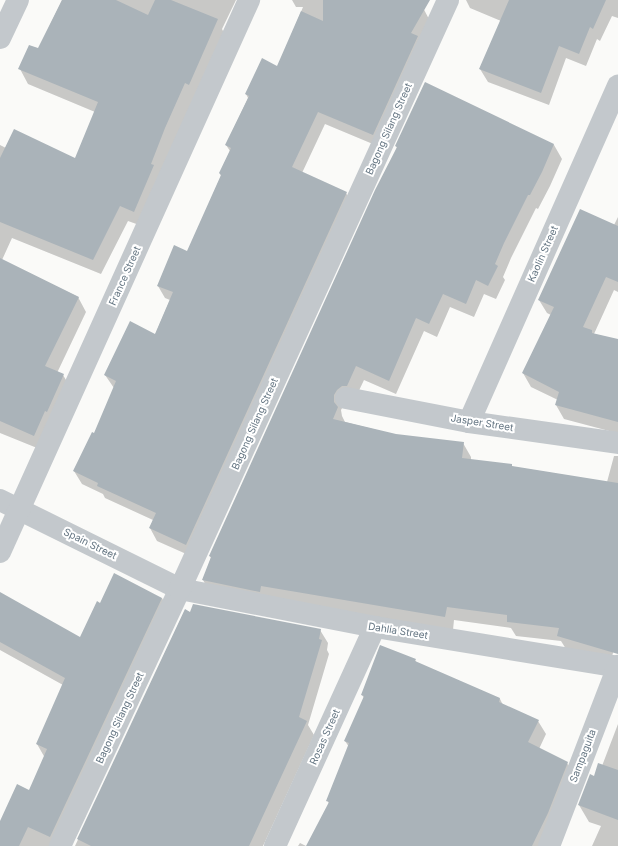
<!DOCTYPE html>
<style>
body{margin:0}
#map{position:relative;width:618px;height:846px;overflow:hidden;background:#fafaf8;font-family:Inter,sans-serif}
div>[style]{position:absolute}
.shadow>*{inset:0;background:#0003}
.building>*{inset:0;background:#aab3b9}
.minor>*{height:22px;margin:-11px;padding:0 11px;transform-origin:11px;border-radius:11px;background:#c3c8cc}
span{translate:-50% -50%;white-space:nowrap;text-align:center;line-height:1.15;-webkit-text-stroke:4px #fff;paint-order:stroke}
.street-label{font-size:10px;color:#657683}
</style>
<div id="map">
<div class="shadow">
<i style="clip-path:polygon(62px 0,236px 0,222px 29px,225px 35px,142px 226px,128px 221px,101px 274px,12px 238px,2px 260px,78px 297px,86px 312px,57px 373px,63px 375px,72px 390px,42px 450px,0 433px,0 145px,6px 148px,75px 160px,95px 112px,28px 84px,20px 69px,38px 50px)"></i>
<i style="clip-path:polygon(292px 0,419px 0,431px 23px,380px 147px,325px 124px,302px 173px,346px 193px,353px 206px,193px 557px,157px 541px,150px 528px,153px 520px,105px 498px,103px 494px,82px 484px,74px 471px,95px 434px,114px 388px,105px 375px,155px 335px,170px 300px,165px 298px,158px 286px,188px 252px,221px 176px,220px 173px,230px 151px,226px 145px,248px 98px,246px 94px,278px 67px,303px 7px,296px 7px)"></i>
<i style="clip-path:polygon(466px 0,618px 0,618px 18px,612px 16px,600px 41px,597px 39px,586px 66px,566px 58px,549px 105px,488px 82px,480px 69px,501px 21px,470px 8px)"></i>
<i style="clip-path:polygon(425px 83px,554px 145px,562px 159px,550px 186px,538px 209px,536px 208px,511px 258px,503px 277px,505px 280px,496px 299px,484px 294px,474px 317px,450px 307px,437px 337px,424px 331px,396px 394px,364px 380px,355px 399px,345px 403px,341px 410px,342px 416px,345px 422px,396px 435px,463px 443px,471px 457px,471px 460px,607px 482px,614px 456px,618px 456px,618px 636px,610px 663px,566px 649px,561px 641px,516px 636px,511px 628px,454px 620px,453px 630px,211px 594px,203px 580px,211px 558px,210px 556px,397px 148px,396px 146px)"></i>
<i style="clip-path:polygon(618px 217px,618px 292px,614px 290px,594px 334px,618px 340px,618px 441px,613px 432px,564px 419px,556px 405px,558px 400px,531px 387px,523px 373px,551px 315px,547px 313px,539px 300px,614px 225px)"></i>
<i style="clip-path:polygon(162px 598px,169px 612px,60px 846px,0 846px,0 823px,30px 791px,45px 758px,37px 744px,63px 685px,0 650px,0 606px,80px 639px,100px 604px)"></i>
<i style="clip-path:polygon(185px 610px,191px 613px,320px 630px,328px 643px,327px 650px,329px 654px,308px 725px,314px 735px,263px 846px,75px 846px)"></i>
<i style="clip-path:polygon(415px 660px,417px 663px,500px 699px,503px 705px,538px 721px,546px 734px,539px 749px,567px 763px,575px 777px,547px 846px,307px 846px,329px 804px,328px 801px,349px 747px,345px 741px,364px 698px,362px 695px)"></i>
<i style="clip-path:polygon(618px 724px,618px 846px,592px 846px,601px 826px,589px 822px,579px 805px,602px 766px)"></i>
<i style="clip-path:polygon(300px 843px,306px 846px,298px 846px)"></i>
</div>
<div class="building">
<i style="clip-path:polygon(62px 0,116px 0,148px 15px,155px 0,171px 0,218px 19px,189px 85px,185px 83px,165px 128px,151px 164px,154px 165px,134px 212px,120px 206px,93px 260px,0 222px,0 158px,14px 129px,75px 158px,98px 102px,18px 69px,29px 45px,38px 48px)"></i>
<i style="clip-path:polygon(323px 0,430px 0,411px 33px,418px 36px,373px 135px,318px 112px,292px 167px,347px 192px,186px 545px,149px 528px,156px 513px,97px 486px,98px 483px,73px 471px,92px 432px,94px 433px,116px 381px,104px 375px,130px 321px,155px 334px,173px 292px,157px 286px,174px 245px,187px 251px,221px 175px,219px 173px,231px 148px,225px 145px,249px 96px,245px 94px,262px 58px,277px 66px,301px 11px,323px 21px)"></i>
<i style="clip-path:polygon(509px 0,606px 0,593px 29px,590px 27px,579px 54px,559px 46px,541px 93px,479px 69px)"></i>
<i style="clip-path:polygon(425px 82px,554px 144px,542px 172px,530px 195px,528px 195px,504px 243px,495px 264px,498px 266px,488px 286px,476px 280px,466px 304px,443px 294px,429px 324px,416px 318px,389px 381px,356px 366px,347px 386px,342px 386px,337px 390px,334px 395px,334px 402px,338px 407px,333px 419px,396px 434px,464px 442px,462px 458px,512px 464px,512px 466px,618px 483px,618px 654px,557px 636px,559px 628px,507px 622px,507px 615px,447px 607px,445px 617px,261px 586px,260px 592px,202px 580px,211px 557px,209px 556px,375px 190px,397px 147px,395px 146px)"></i>
<i style="clip-path:polygon(580px 209px,618px 226px,618px 282px,606px 277px,583px 327px,592px 330px,592px 333px,618px 339px,618px 422px,555px 405px,559px 392px,522px 373px,554px 307px,538px 300px)"></i>
<i style="clip-path:polygon(0 258px,79px 297px,45px 366px,64px 374px,47px 412px,45px 411px,34px 436px,0 421px)"></i>
<i style="clip-path:polygon(114px 573px,162px 598px,50px 837px,28px 827px,19px 846px,0 846px,0 821px,17px 784px,29px 790px,47px 749px,36px 744px,65px 678px,0 642px,0 592px,80px 637px,97px 601px,100px 603px)"></i>
<i style="clip-path:polygon(193px 604px,321px 629px,319px 639px,322px 640px,299px 717px,307px 721px,249px 846px,91px 846px,77px 839px,185px 609px,190px 612px)"></i>
<i style="clip-path:polygon(380px 645px,416px 659px,415px 661px,500px 698px,499px 702px,539px 720px,528px 742px,568px 762px,548px 813px,532px 846px,306px 846px,329px 802px,326px 801px,349px 743px,344px 741px,364px 696px,361px 695px)"></i>
<i style="clip-path:polygon(598px 763px,618px 770px,618px 820px,578px 805px,590px 774px,594px 776px)"></i>
</div>
<div class="minor">
<i style="left:0;top:38px;width:42px;rotate:-64.7deg"></i>
<i style="left:346px;top:398px;width:125px;rotate:11deg"></i>
<i style="left:469px;top:422px;width:150px;rotate:8deg"></i>
<i style="left:469px;top:422px;width:368px;rotate:-66.1deg"></i>
<i style="left:0;top:500px;width:201px;rotate:26.3deg"></i>
<i style="left:180px;top:589px;width:199px;rotate:11deg"></i>
<i style="left:375px;top:627px;width:246px;rotate:9.3deg"></i>
<i style="left:0;top:552px;width:606px;rotate:-65.72deg"></i>
<i style="left:60px;top:846px;width:284px;rotate:-65deg"></i>
<i style="left:180px;top:589px;width:647px;rotate:-65.53deg"></i>
<i style="left:275px;top:846px;width:241px;rotate:-65.5deg"></i>
<i style="left:549px;top:846px;width:193px;rotate:-69deg"></i>
</div>
<div class="street-label">
<span style="left:389px;top:129px;rotate:-66deg">Bagong Silang Street</span>
<span style="left:543px;top:254px;rotate:-66deg">Kaolin Street</span>
<span style="left:125px;top:276px;rotate:-66deg">France Street</span>
<span style="left:482px;top:423px;rotate:9deg">Jasper Street</span>
<span style="left:255px;top:424px;rotate:-66deg">Bagong Silang Street</span>
<span style="left:90px;top:544px;rotate:26deg">Spain Street</span>
<span style="left:398px;top:631px;rotate:9deg">Dahlia Street</span>
<span style="left:120px;top:718px;rotate:-65deg">Bagong Silang Street</span>
<span style="left:325px;top:737px;rotate:-66deg">Rosas Street</span>
<span style="left:583px;top:756px;rotate:-69deg">Sampaguita</span>
</div>
</div>
